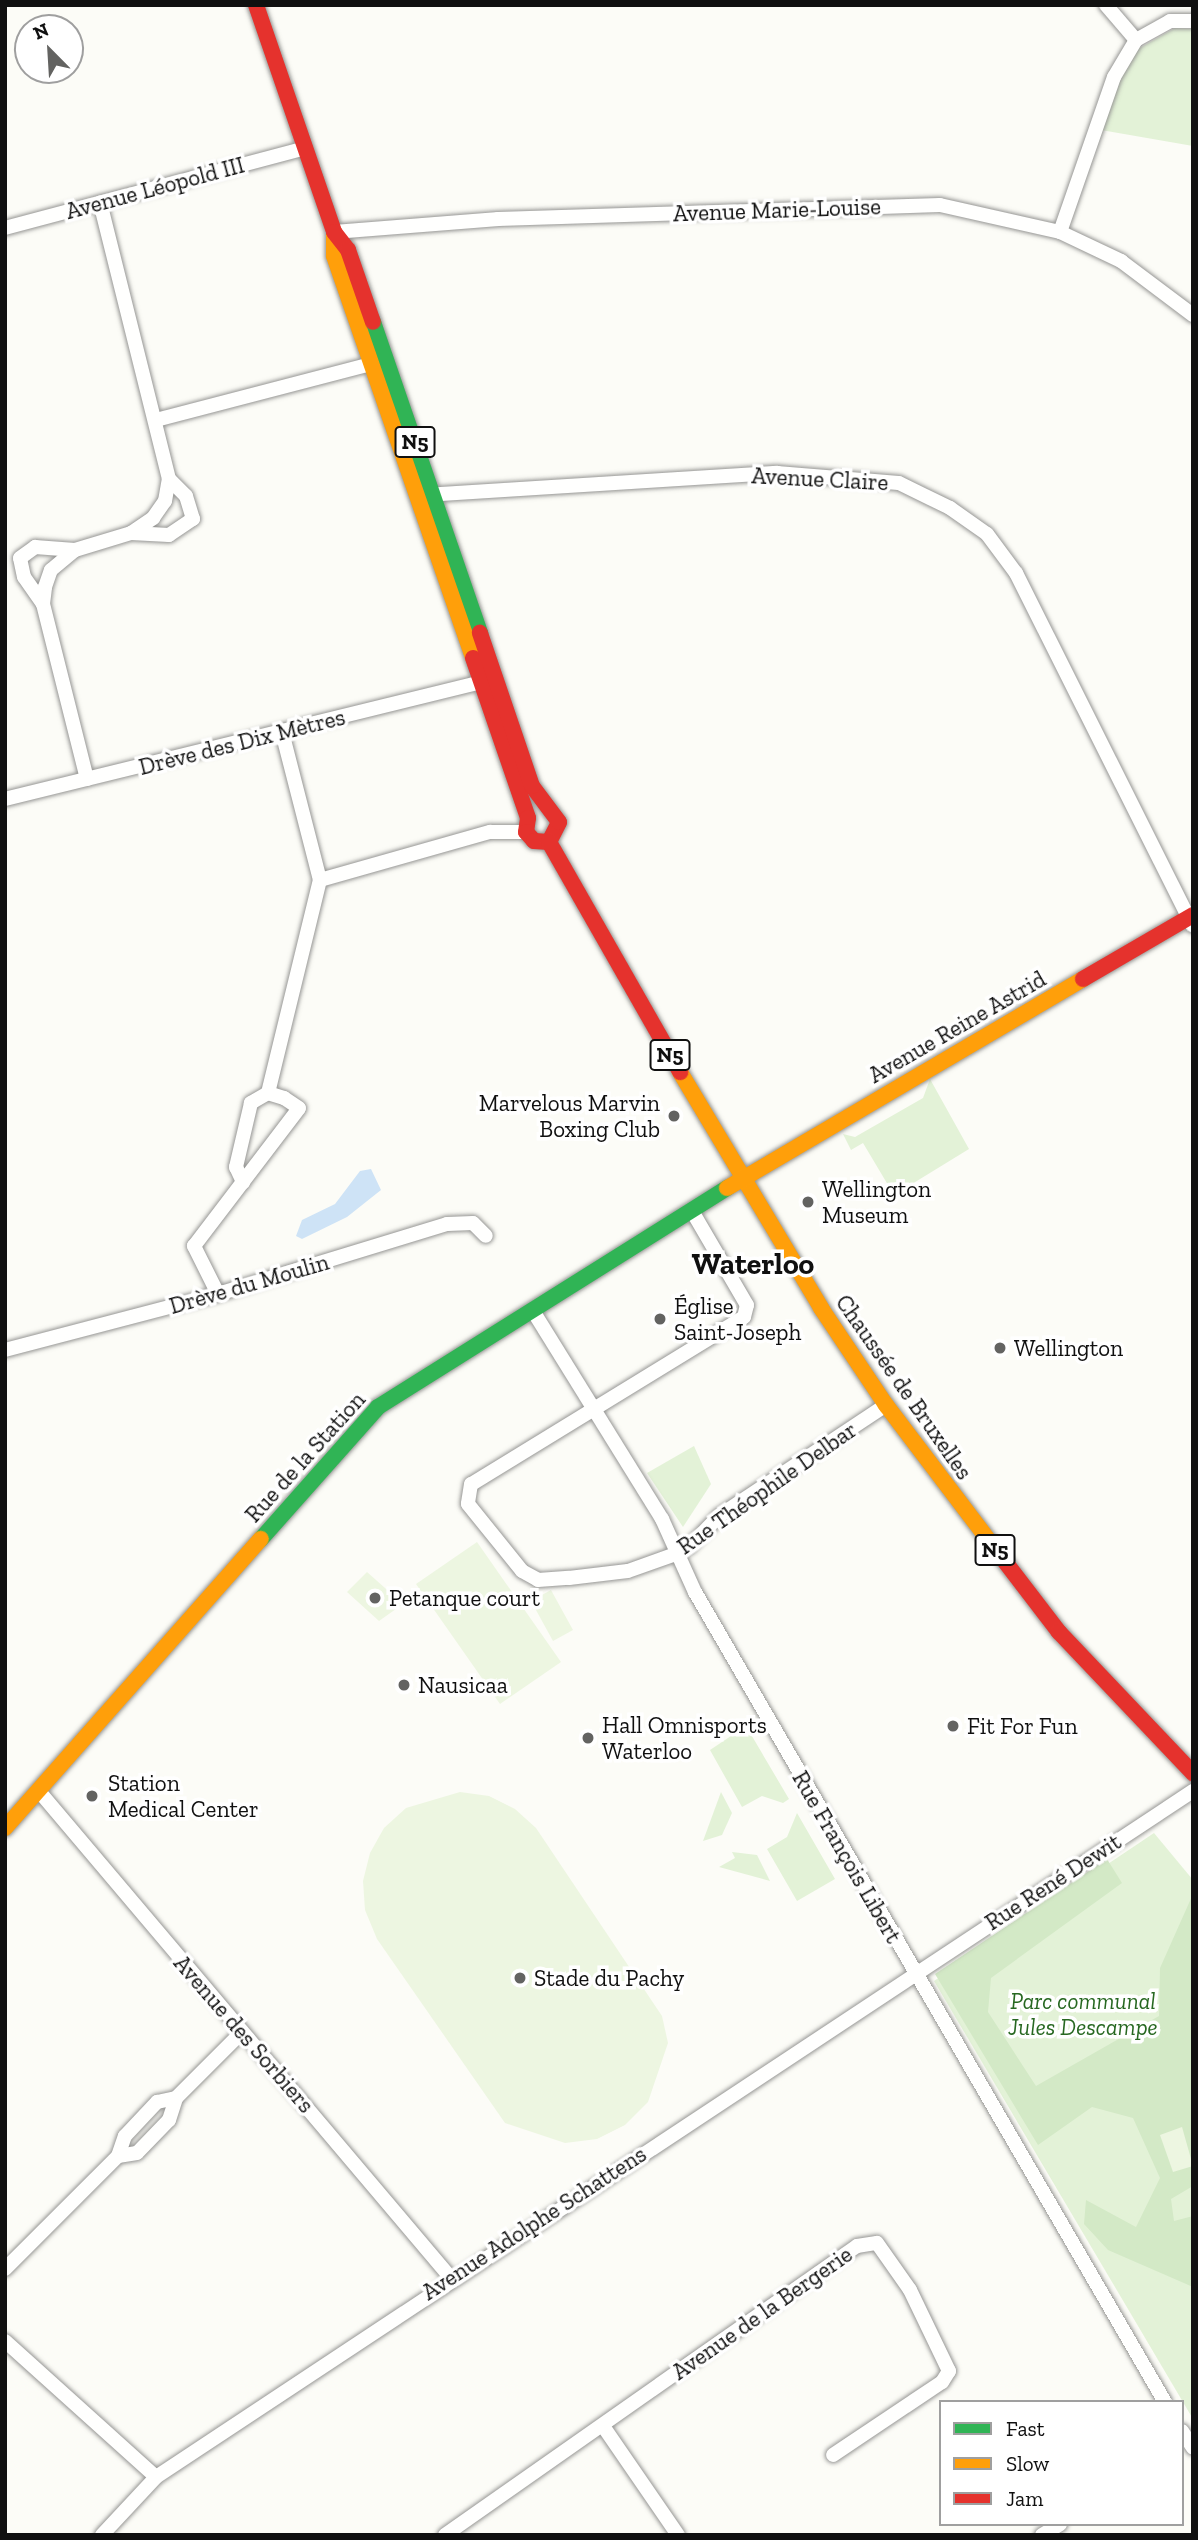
<!DOCTYPE html>
<meta charset="utf-8">
<style>
body{margin:0}
#map{position:relative;width:1198px;height:2540px;overflow:hidden;background:#fcfcf7;font-family:"Zilla Slab",serif}
div>[style]{position:absolute}
.green>*{inset:0;background:#e3f2d7}
.forest>*{inset:0;background:#d3e9c6}
.pitch>*{inset:0;background:#edf6e1}
.water>*{inset:0;background:#cee3f6}
.roads{filter:drop-shadow(0 0 2px #969694) drop-shadow(0 0 2px #969694)}
.street>*{height:14px;margin:-7px;padding:0 7px;transform-origin:7px;border-radius:7px;background:#fffffe}
.fast>*{height:16px;margin:-8px;padding:0 8px;transform-origin:8px;border-radius:8px;background:#30b455}
.slow>*{height:16px;margin:-8px;padding:0 8px;transform-origin:8px;border-radius:8px;background:#ff9f0a}
.jam>*{height:16px;margin:-8px;padding:0 8px;transform-origin:8px;border-radius:8px;background:#e5322d}
.dots>*{width:19px;height:19px;translate:-50% -50%;box-sizing:border-box;border:4px solid #fff;border-radius:50%}
span{translate:-50% -50%;white-space:nowrap;text-align:center;line-height:1.15;-webkit-text-stroke:7px #fff;paint-order:stroke}
.shield-label span{padding:2px 5px;background:#fff;border:2px solid;border-radius:5px;-webkit-text-stroke-width:0}
.shield-label{font-size:21px;color:#101010;font-weight:700}
.street-label{font-size:23px;color:#101010}
.poi-label{font-size:23px;color:#101010}
.right{translate:-100% -50%;text-align:right}
.left{translate:0 -50%;text-align:left}
.park-label{font-size:23px;color:#276821;font-style:italic}
.district-label{font-size:30px;color:#101010;font-weight:700}
.frame{position:absolute;inset:0;border:7px solid #101010;pointer-events:none}
.legend{position:absolute;left:939px;top:2400px;width:245px;height:126px;box-sizing:border-box;background:#fff;border:2px solid #9f9f9f;margin:0;padding:9px 12px;list-style:none;font-size:21px;color:#101010}
.legend li{display:flex;align-items:center;gap:14px;height:35px}
.legend b{width:35px;border:2px solid #9f9f9f}
.north{position:absolute;left:14px;top:14px;width:70px;height:70px;box-sizing:border-box;background:#fff;border:2px solid #9f9f9f;border-radius:50%;rotate:336deg;font-size:19px;font-weight:700;line-height:28px;text-align:center;color:#101010}
.north::after{content:'';display:block;margin:auto;width:24px;height:32px;background:#636361;clip-path:polygon(50% 0,100% 100%,50% 72%,0 100%)}
</style>
<div id="map">
<div class="green">
<i style="clip-path:polygon(1175px 28px,1193px 29px,1193px 146px,1101px 130px,1119px 77px,1138px 49px)"></i>
<i style="clip-path:polygon(930px 1079px,969px 1149px,894px 1195px,863px 1143px,851px 1150px,843px 1134px,855px 1137px,923px 1098px)"></i>
<i style="clip-path:polygon(694px 1446px,711px 1484px,683px 1527px,647px 1473px)"></i>
<i style="clip-path:polygon(746px 1726px,789px 1799px,783px 1803px,762px 1796px,742px 1807px,710px 1750px)"></i>
<i style="clip-path:polygon(721px 1792px,732px 1813px,722px 1835px,703px 1841px)"></i>
<i style="clip-path:polygon(797px 1813px,835px 1879px,797px 1901px,767px 1849px,787px 1837px)"></i>
<i style="clip-path:polygon(1154px 1833px,1193px 1880px,1193px 2419px,934px 1981px)"></i>
<i style="clip-path:polygon(732px 1852px,757px 1855px,770px 1881px,719px 1867px,735px 1858px)"></i>
</div>
<div class="forest">
<i style="clip-path:polygon(1107px 1859px,1122px 1883px,991px 1978px,988px 2012px,1036px 2086px,1159px 2016px,1160px 1968px,1193px 1894px,1193px 2186px,1171px 2199px,1174px 2221px,1193px 2216px,1193px 2287px,1108px 2250px,1084px 2224px,1086px 2200px,1136px 2227px,1160px 2178px,1133px 2118px,1092px 2107px,1038px 2145px,935px 1974px)"></i>
</div>
<div class="pitch">
<i style="clip-path:polygon(477px 1542px,561px 1662px,500px 1704px,416px 1584px)"></i>
<i style="clip-path:polygon(367px 1572px,403px 1604px,379px 1621px,347px 1592px)"></i>
<i style="clip-path:polygon(551px 1590px,573px 1630px,553px 1641px,531px 1601px)"></i>
<i style="clip-path:polygon(460px 1792px,489px 1796px,515px 1809px,536px 1828px,662px 2016px,668px 2043px,648px 2102px,625px 2125px,597px 2139px,565px 2143px,505px 2123px,377px 1939px,365px 1910px,363px 1881px,370px 1853px,384px 1828px,406px 1808px)"></i>
<i style="clip-path:polygon(1182px 2127px,1193px 2166px,1173px 2172px,1160px 2135px)"></i>
</div>
<div class="water">
<i style="clip-path:polygon(371px 1169px,381px 1190px,347px 1217px,302px 1239px,296px 1236px,302px 1220px,335px 1204px,360px 1171px)"></i>
</div>
<div class="roads">
<div class="street">
<i style="left:1106px;top:5px;width:46px;rotate:49.4deg"></i>
<i style="left:5px;top:228px;width:310px;rotate:-14.9deg"></i>
<i style="left:334px;top:232px;width:165px;rotate:-4.5deg"></i>
<i style="left:498px;top:219px;width:442px;rotate:-1.8deg"></i>
<i style="left:940px;top:205px;width:123px;rotate:12.7deg"></i>
<i style="left:1060px;top:232px;width:68px;rotate:25.4deg"></i>
<i style="left:1121px;top:261px;width:90px;rotate:36.9deg"></i>
<i style="left:1060px;top:232px;width:164px;rotate:-70.8deg"></i>
<i style="left:1114px;top:77px;width:43px;rotate:-59.3deg"></i>
<i style="left:1136px;top:40px;width:39px;rotate:-29deg"></i>
<i style="left:1170px;top:21px;width:23px"></i>
<i style="left:156px;top:420px;width:229px;rotate:-14.6deg"></i>
<i style="left:425px;top:495px;width:353px;rotate:-3.6deg"></i>
<i style="left:777px;top:473px;width:122px;rotate:4.7deg"></i>
<i style="left:899px;top:483px;width:57px;rotate:26.1deg"></i>
<i style="left:950px;top:508px;width:45px;rotate:35.1deg"></i>
<i style="left:987px;top:534px;width:49px;rotate:53.4deg"></i>
<i style="left:1016px;top:573px;width:394px;rotate:63.4deg"></i>
<i style="left:131px;top:533px;width:38px;rotate:3deg"></i>
<i style="left:169px;top:535px;width:29px;rotate:-34deg"></i>
<i style="left:193px;top:519px;width:24px;rotate:-107deg"></i>
<i style="left:186px;top:496px;width:24px;rotate:-135deg"></i>
<i style="left:43px;top:604px;width:33px;rotate:-125deg"></i>
<i style="left:24px;top:577px;width:19px;rotate:-102deg"></i>
<i style="left:20px;top:558px;width:19px;rotate:-36deg"></i>
<i style="left:35px;top:547px;width:40px;rotate:4.3deg"></i>
<i style="left:282px;top:732px;width:153px;rotate:75.6deg"></i>
<i style="left:87px;top:779px;width:180px;rotate:-104.1deg"></i>
<i style="left:43px;top:604px;width:17px;rotate:-83deg"></i>
<i style="left:45px;top:587px;width:18px;rotate:-71deg"></i>
<i style="left:51px;top:570px;width:31px;rotate:-40deg"></i>
<i style="left:75px;top:550px;width:59px;rotate:-16.9deg"></i>
<i style="left:131px;top:533px;width:27px;rotate:-34deg"></i>
<i style="left:153px;top:518px;width:21px;rotate:-55deg"></i>
<i style="left:165px;top:501px;width:22px;rotate:-80deg"></i>
<i style="left:169px;top:479px;width:285px;rotate:-104deg"></i>
<i style="left:5px;top:799px;width:488px;rotate:-13.8deg"></i>
<i style="left:268px;top:1093px;width:219px;rotate:-76.3deg"></i>
<i style="left:320px;top:880px;width:177px;rotate:-15.8deg"></i>
<i style="left:490px;top:832px;width:36px"></i>
<i style="left:692px;top:1211px;width:109px;rotate:59.7deg"></i>
<i style="left:747px;top:1305px;width:12px;rotate:104deg"></i>
<i style="left:744px;top:1317px;width:320px;rotate:148.5deg"></i>
<i style="left:471px;top:1484px;width:20px;rotate:99deg"></i>
<i style="left:468px;top:1504px;width:86px;rotate:51.1deg"></i>
<i style="left:522px;top:1571px;width:18px;rotate:29deg"></i>
<i style="left:538px;top:1580px;width:31px;rotate:-4deg"></i>
<i style="left:569px;top:1578px;width:59px;rotate:-6.8deg"></i>
<i style="left:628px;top:1571px;width:48px;rotate:-19.6deg"></i>
<i style="left:673px;top:1555px;width:18px;rotate:-27deg"></i>
<i style="left:689px;top:1547px;width:43px;rotate:-45.9deg"></i>
<i style="left:719px;top:1516px;width:201px;rotate:-33.6deg"></i>
<i style="left:218px;top:1294px;width:54px;rotate:-116.6deg"></i>
<i style="left:194px;top:1246px;width:173px;rotate:-52.7deg"></i>
<i style="left:299px;top:1108px;width:18px;rotate:-146deg"></i>
<i style="left:284px;top:1098px;width:17px;rotate:-163deg"></i>
<i style="left:268px;top:1093px;width:20px;rotate:150deg"></i>
<i style="left:251px;top:1103px;width:66px;rotate:103.2deg"></i>
<i style="left:236px;top:1167px;width:17px;rotate:65deg"></i>
<i style="left:533px;top:1311px;width:245px;rotate:58.2deg"></i>
<i style="left:662px;top:1519px;width:80px;rotate:65.7deg"></i>
<i style="left:695px;top:1592px;width:936px;rotate:59.88deg"></i>
<i style="left:5px;top:1350px;width:220px;rotate:-14.7deg"></i>
<i style="left:218px;top:1294px;width:239px;rotate:-17deg"></i>
<i style="left:447px;top:1224px;width:26px;rotate:-2deg"></i>
<i style="left:473px;top:1223px;width:18px;rotate:45deg"></i>
<i style="left:38px;top:1790px;width:638px;rotate:49.77deg"></i>
<i style="left:118px;top:2156px;width:19px;rotate:-9deg"></i>
<i style="left:137px;top:2153px;width:46px;rotate:-45.9deg"></i>
<i style="left:169px;top:2120px;width:23px;rotate:-72deg"></i>
<i style="left:176px;top:2098px;width:93px;rotate:-45deg"></i>
<i style="left:5px;top:2269px;width:160px;rotate:-45deg"></i>
<i style="left:118px;top:2156px;width:21px;rotate:-71deg"></i>
<i style="left:125px;top:2136px;width:47px;rotate:-46.7deg"></i>
<i style="left:157px;top:2102px;width:19px;rotate:-12deg"></i>
<i style="left:5px;top:2341px;width:203px;rotate:42deg"></i>
<i style="left:603px;top:2426px;width:132px;rotate:55.5deg"></i>
<i style="left:1182px;top:2431px;width:20px;rotate:57deg"></i>
<i style="left:102px;top:2535px;width:79px;rotate:-47deg"></i>
<i style="left:156px;top:2477px;width:1243px;rotate:-33.49deg"></i>
<i style="left:445px;top:2535px;width:503px;rotate:-35.05deg"></i>
<i style="left:857px;top:2246px;width:20px;rotate:-9deg"></i>
<i style="left:877px;top:2243px;width:57px;rotate:54.9deg"></i>
<i style="left:910px;top:2290px;width:90px;rotate:64.3deg"></i>
<i style="left:949px;top:2371px;width:13px;rotate:122deg"></i>
<i style="left:942px;top:2382px;width:131px;rotate:146.2deg"></i>
<i style="left:1042px;top:2535px;width:21px;rotate:-31deg"></i>
</div>
<div class="fast">
<i style="left:373px;top:322px;width:329px;rotate:71deg"></i>
<i style="left:261px;top:1539px;width:176px;rotate:-48.4deg"></i>
<i style="left:378px;top:1407px;width:412px;rotate:-32.1deg"></i>
</div>
<div class="slow">
<i style="left:334px;top:232px;width:24px;rotate:90deg"></i>
<i style="left:334px;top:256px;width:425px;rotate:70.9deg"></i>
<i style="left:680px;top:1072px;width:275px;rotate:59.1deg"></i>
<i style="left:821px;top:1308px;width:117px;rotate:56.2deg"></i>
<i style="left:886px;top:1405px;width:177px;rotate:52.8deg"></i>
<i style="left:727px;top:1188px;width:413px;rotate:-30.4deg"></i>
<i style="left:5px;top:1828px;width:386px;rotate:-48.5deg"></i>
</div>
<div class="jam">
<i style="left:256px;top:5px;width:240px;rotate:71deg"></i>
<i style="left:334px;top:232px;width:23px;rotate:52deg"></i>
<i style="left:348px;top:250px;width:76px;rotate:70.9deg"></i>
<i style="left:473px;top:658px;width:169px;rotate:71deg"></i>
<i style="left:528px;top:818px;width:14px;rotate:98deg"></i>
<i style="left:526px;top:832px;width:12px;rotate:48deg"></i>
<i style="left:534px;top:841px;width:15px;rotate:4deg"></i>
<i style="left:549px;top:842px;width:22px;rotate:-63deg"></i>
<i style="left:559px;top:822px;width:45px;rotate:-126.9deg"></i>
<i style="left:532px;top:786px;width:162px;rotate:-108.8deg"></i>
<i style="left:549px;top:842px;width:265px;rotate:60.3deg"></i>
<i style="left:1083px;top:979px;width:127px;rotate:-30.2deg"></i>
<i style="left:993px;top:1546px;width:108px;rotate:52.5deg"></i>
<i style="left:1059px;top:1632px;width:195px;rotate:46.5deg"></i>
</div>
</div>
<div class="dots">
<i style="left:674px;top:1116px;background:#636361"></i>
<i style="left:808px;top:1202px;background:#636361"></i>
<i style="left:660px;top:1319px;background:#636361"></i>
<i style="left:1000px;top:1348px;background:#636361"></i>
<i style="left:375px;top:1598px;background:#636361"></i>
<i style="left:404px;top:1685px;background:#636361"></i>
<i style="left:953px;top:1726px;background:#636361"></i>
<i style="left:588px;top:1738px;background:#636361"></i>
<i style="left:92px;top:1796px;background:#636361"></i>
<i style="left:520px;top:1978px;background:#636361"></i>
</div>
<div class="shield-label">
<span style="left:415px;top:442px">N5</span>
<span style="left:670px;top:1055px">N5</span>
<span style="left:995px;top:1550px">N5</span>
</div>
<div class="street-label">
<span style="left:155px;top:188px;rotate:-15deg">Avenue Léopold III</span>
<span style="left:777px;top:210px;rotate:-2deg">Avenue Marie-Louise</span>
<span style="left:820px;top:479px;rotate:3deg">Avenue Claire</span>
<span style="left:242px;top:742px;rotate:-14deg">Drève des Dix Mètres</span>
<span style="left:957px;top:1027px;rotate:-30deg">Avenue Reine Astrid</span>
<span style="left:249px;top:1284px;rotate:-16deg">Drève du Moulin</span>
<span style="left:904px;top:1387px;rotate:55deg">Chaussée de Bruxelles</span>
<span style="left:305px;top:1457px;rotate:-48deg">Rue de la Station</span>
<span style="left:767px;top:1488px;rotate:-35deg">Rue Théophile Delbar</span>
<span style="left:847px;top:1857px;rotate:60deg">Rue François Libert</span>
<span style="left:1053px;top:1882px;rotate:-33deg">Rue René Dewit</span>
<span style="left:244px;top:2034px;rotate:49deg">Avenue des Sorbiers</span>
<span style="left:534px;top:2223px;rotate:-33deg">Avenue Adolphe Schattens</span>
<span style="left:762px;top:2313px;rotate:-35deg">Avenue de la Bergerie</span>
</div>
<div class="poi-label">
<span class="right" style="left:660px;top:1116px">Marvelous Marvin<br>Boxing Club</span>
<span class="left" style="left:822px;top:1202px">Wellington<br>Museum</span>
<span class="left" style="left:674px;top:1319px">Église<br>Saint-Joseph</span>
<span class="left" style="left:1014px;top:1348px">Wellington</span>
<span class="left" style="left:389px;top:1598px">Petanque court</span>
<span class="left" style="left:418px;top:1685px">Nausicaa</span>
<span class="left" style="left:602px;top:1738px">Hall Omnisports<br>Waterloo</span>
<span class="left" style="left:967px;top:1726px">Fit For Fun</span>
<span class="left" style="left:108px;top:1796px">Station<br>Medical Center</span>
<span class="left" style="left:534px;top:1978px">Stade du Pachy</span>
</div>
<div class="park-label">
<span style="left:1083px;top:2014px">Parc communal<br>Jules Descampe</span>
</div>
<div class="district-label">
<span style="left:753px;top:1264px">Waterloo</span>
</div>
<div class="frame"></div>
<ul class="legend">
<li><b style="height:9px;background:#30b455"></b>Fast</li>
<li><b style="height:9px;background:#ff9f0a"></b>Slow</li>
<li><b style="height:9px;background:#e5322d"></b>Jam</li>
</ul>
<div class="north">N</div>
</div>
